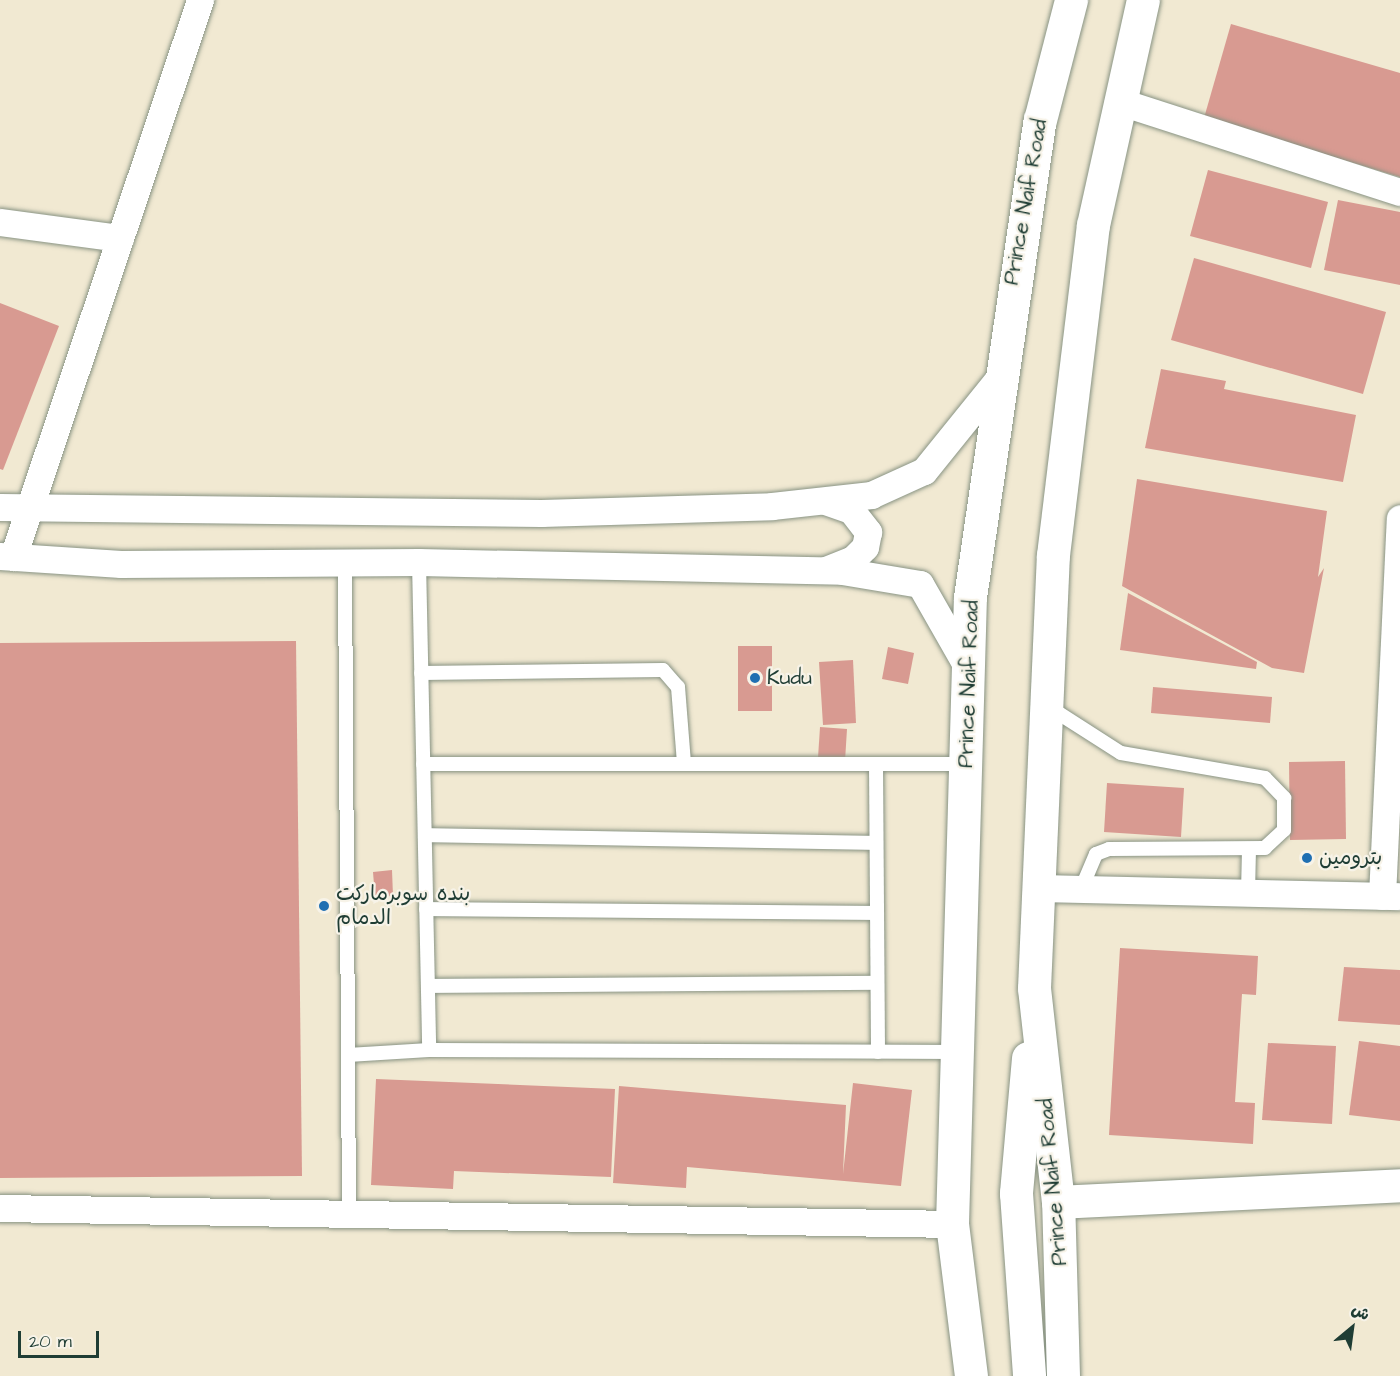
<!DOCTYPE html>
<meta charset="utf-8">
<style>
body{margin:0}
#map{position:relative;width:1400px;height:1376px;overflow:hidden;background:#f1e9d2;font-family:"Architects Daughter","Playpen Sans Arabic",sans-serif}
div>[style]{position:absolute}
.building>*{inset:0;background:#d89a91}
.roads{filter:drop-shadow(0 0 2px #889383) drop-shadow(0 0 2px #889383)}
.lane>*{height:14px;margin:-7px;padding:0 7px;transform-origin:7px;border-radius:7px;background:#fff}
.street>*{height:27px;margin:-13.5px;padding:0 13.5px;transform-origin:13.5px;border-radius:13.5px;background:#fff}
.secondary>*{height:33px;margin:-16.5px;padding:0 16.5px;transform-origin:16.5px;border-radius:16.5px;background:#fff}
.primary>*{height:33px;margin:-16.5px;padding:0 16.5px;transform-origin:16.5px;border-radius:16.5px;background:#fff}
.dots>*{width:16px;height:16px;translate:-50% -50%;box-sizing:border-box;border:3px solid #f7f3e8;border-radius:50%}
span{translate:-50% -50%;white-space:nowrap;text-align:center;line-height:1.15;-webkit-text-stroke:4.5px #f7f3e8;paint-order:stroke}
.street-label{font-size:21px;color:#1f3d34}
.poi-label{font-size:21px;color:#1f3d34}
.left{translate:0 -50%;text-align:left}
.north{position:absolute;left:1322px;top:1298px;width:60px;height:60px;-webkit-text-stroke:4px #f7f3e8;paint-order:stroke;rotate:29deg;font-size:16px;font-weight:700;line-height:24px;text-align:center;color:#1f3d34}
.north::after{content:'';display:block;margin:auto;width:21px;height:27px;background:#1f3d34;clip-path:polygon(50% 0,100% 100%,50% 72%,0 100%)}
.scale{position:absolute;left:18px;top:1331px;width:81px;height:27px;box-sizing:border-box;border:3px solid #1f3d34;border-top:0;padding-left:8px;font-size:18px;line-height:21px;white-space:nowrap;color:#1f3d34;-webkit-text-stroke:4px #f7f3e8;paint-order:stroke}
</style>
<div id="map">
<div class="building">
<i style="clip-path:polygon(1231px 24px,1400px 73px,1400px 177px,1204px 118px)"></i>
<i style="clip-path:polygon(1208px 170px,1328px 202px,1311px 268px,1190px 236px)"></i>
<i style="clip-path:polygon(1338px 200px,1400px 212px,1400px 285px,1324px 270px)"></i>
<i style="clip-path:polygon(1194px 258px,1386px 312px,1363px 394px,1171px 340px)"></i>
<i style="clip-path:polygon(0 303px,59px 326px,3px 470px,0 469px)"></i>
<i style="clip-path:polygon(1161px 369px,1226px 381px,1224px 389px,1356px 415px,1343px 482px,1145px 448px)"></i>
<i style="clip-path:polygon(1137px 479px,1327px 511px,1318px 577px,1324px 568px,1304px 673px,1272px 668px,1122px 586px)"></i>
<i style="clip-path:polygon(1128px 593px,1257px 662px,1256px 669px,1120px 650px)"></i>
<i style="clip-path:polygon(296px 641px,302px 1176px,0 1178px,0 643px)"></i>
<i style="clip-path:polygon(738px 646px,772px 646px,772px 711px,738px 711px)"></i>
<i style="clip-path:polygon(888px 647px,914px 653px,908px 684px,882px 679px)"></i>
<i style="clip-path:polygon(853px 660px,856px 723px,823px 725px,819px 662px)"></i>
<i style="clip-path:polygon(1153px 687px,1272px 697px,1270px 723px,1151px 713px)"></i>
<i style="clip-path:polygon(820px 727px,847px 729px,845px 761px,818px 758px)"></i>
<i style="clip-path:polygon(1345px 761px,1346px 839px,1290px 840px,1289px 762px)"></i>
<i style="clip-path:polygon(1107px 783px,1184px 788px,1181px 837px,1104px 832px)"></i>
<i style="clip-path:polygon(392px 870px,393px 896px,375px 897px,373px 872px)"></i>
<i style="clip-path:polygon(1120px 948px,1258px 956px,1256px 995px,1242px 994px,1235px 1102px,1255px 1103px,1253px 1144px,1109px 1135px)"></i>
<i style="clip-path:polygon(1344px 967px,1400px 970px,1400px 1025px,1338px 1021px)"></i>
<i style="clip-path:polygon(1359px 1041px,1400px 1046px,1400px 1121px,1349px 1115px)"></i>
<i style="clip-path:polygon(1268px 1043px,1336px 1046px,1332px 1124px,1262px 1120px)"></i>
<i style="clip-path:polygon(376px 1079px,615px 1089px,611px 1177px,454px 1171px,453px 1189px,371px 1185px)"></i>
<i style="clip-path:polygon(853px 1083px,912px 1090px,901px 1186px,687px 1167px,686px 1188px,613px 1183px,619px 1086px,846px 1105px,843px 1174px)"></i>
</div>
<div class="roads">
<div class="lane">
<i style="left:419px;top:562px;width:488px;rotate:88.8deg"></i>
<i style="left:345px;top:563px;width:650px;rotate:89.65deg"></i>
<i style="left:421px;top:673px;width:242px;rotate:-0.7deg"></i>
<i style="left:663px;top:670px;width:23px;rotate:49deg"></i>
<i style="left:678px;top:687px;width:77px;rotate:85.5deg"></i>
<i style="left:1049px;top:707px;width:85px;rotate:32.6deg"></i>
<i style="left:1121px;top:753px;width:146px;rotate:9.8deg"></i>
<i style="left:1265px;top:778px;width:28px;rotate:46deg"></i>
<i style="left:1284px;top:798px;width:32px;rotate:90deg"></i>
<i style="left:1284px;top:830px;width:26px;rotate:137deg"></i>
<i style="left:1265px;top:848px;width:156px;rotate:179.6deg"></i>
<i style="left:1109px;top:849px;width:14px;rotate:159deg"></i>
<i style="left:1096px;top:854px;width:38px;rotate:113deg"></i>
<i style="left:423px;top:764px;width:544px"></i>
<i style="left:876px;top:764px;width:288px;rotate:89.6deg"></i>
<i style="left:425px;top:835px;width:448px;rotate:1deg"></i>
<i style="left:1248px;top:893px;width:43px;rotate:-88.7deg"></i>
<i style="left:426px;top:909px;width:447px;rotate:0.5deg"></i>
<i style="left:428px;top:986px;width:447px;rotate:-0.4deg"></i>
<i style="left:348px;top:1055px;width:81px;rotate:-3.5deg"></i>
<i style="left:429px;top:1050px;width:529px;rotate:0.22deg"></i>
</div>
<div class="street">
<i style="left:1118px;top:101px;width:296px;rotate:17.9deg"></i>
<i style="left:0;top:222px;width:121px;rotate:7.6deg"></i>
<i style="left:825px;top:501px;width:28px;rotate:19deg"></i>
<i style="left:851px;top:510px;width:28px;rotate:52deg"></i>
<i style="left:868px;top:532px;width:15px;rotate:101deg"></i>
<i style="left:865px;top:547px;width:17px;rotate:135deg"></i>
<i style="left:853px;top:559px;width:29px;rotate:158deg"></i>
<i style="left:0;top:507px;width:541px;rotate:0.64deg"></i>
<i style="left:541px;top:513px;width:231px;rotate:-1.7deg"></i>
<i style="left:772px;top:506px;width:100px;rotate:-6.3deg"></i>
<i style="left:871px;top:495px;width:58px;rotate:-24.4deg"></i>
<i style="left:924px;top:471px;width:119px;rotate:-51.1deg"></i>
<i style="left:0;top:556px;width:121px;rotate:3.8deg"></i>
<i style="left:121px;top:564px;width:298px;rotate:-0.4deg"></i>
<i style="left:419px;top:562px;width:423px;rotate:1.2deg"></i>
<i style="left:842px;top:571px;width:79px;rotate:9.5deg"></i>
<i style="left:920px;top:584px;width:97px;rotate:60.3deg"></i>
<i style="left:13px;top:557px;width:588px;rotate:-71.44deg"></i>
<i style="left:1042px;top:888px;width:356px;rotate:1.3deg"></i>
<i style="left:1382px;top:896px;width:378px;rotate:-87.3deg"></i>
<i style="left:0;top:1208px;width:952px;rotate:0.96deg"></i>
</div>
<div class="secondary">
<i style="left:1058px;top:1202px;width:342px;rotate:-2.8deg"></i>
</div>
<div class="primary">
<i style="left:1028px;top:1058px;width:136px;rotate:95.1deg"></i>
<i style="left:1016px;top:1193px;width:183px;rotate:85.9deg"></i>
<i style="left:971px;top:1376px;width:153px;rotate:-97.1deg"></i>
<i style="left:952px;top:1224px;width:627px;rotate:-88.36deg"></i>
<i style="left:970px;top:597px;width:482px;rotate:-81.7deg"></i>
<i style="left:1040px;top:120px;width:124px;rotate:-75.5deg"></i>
<i style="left:1063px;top:1376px;width:174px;rotate:-91.6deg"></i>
<i style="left:1058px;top:1202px;width:215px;rotate:-96.4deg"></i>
<i style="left:1034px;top:988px;width:433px;rotate:-87.5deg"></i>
<i style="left:1053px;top:555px;width:332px;rotate:-83.1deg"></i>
<i style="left:1093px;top:225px;width:230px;rotate:-77.5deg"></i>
</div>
</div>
<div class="dots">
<i style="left:755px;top:678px;background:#1f6fb2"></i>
<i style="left:1307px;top:858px;background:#1f6fb2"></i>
<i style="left:324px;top:906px;background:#1f6fb2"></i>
</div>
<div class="street-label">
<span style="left:1026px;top:202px;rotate:-80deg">Prince Naif Road</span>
<span style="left:969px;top:684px;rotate:-88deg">Prince Naif Road</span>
<span style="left:1053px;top:1182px;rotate:-95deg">Prince Naif Road</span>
</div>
<div class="poi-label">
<span class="left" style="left:767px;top:678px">Kudu</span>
<span class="left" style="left:1319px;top:858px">بترومين</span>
<span class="left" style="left:336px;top:906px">بنده سوبرماركت<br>الدمام</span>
</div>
<div class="north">ش</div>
<div class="scale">20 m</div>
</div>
